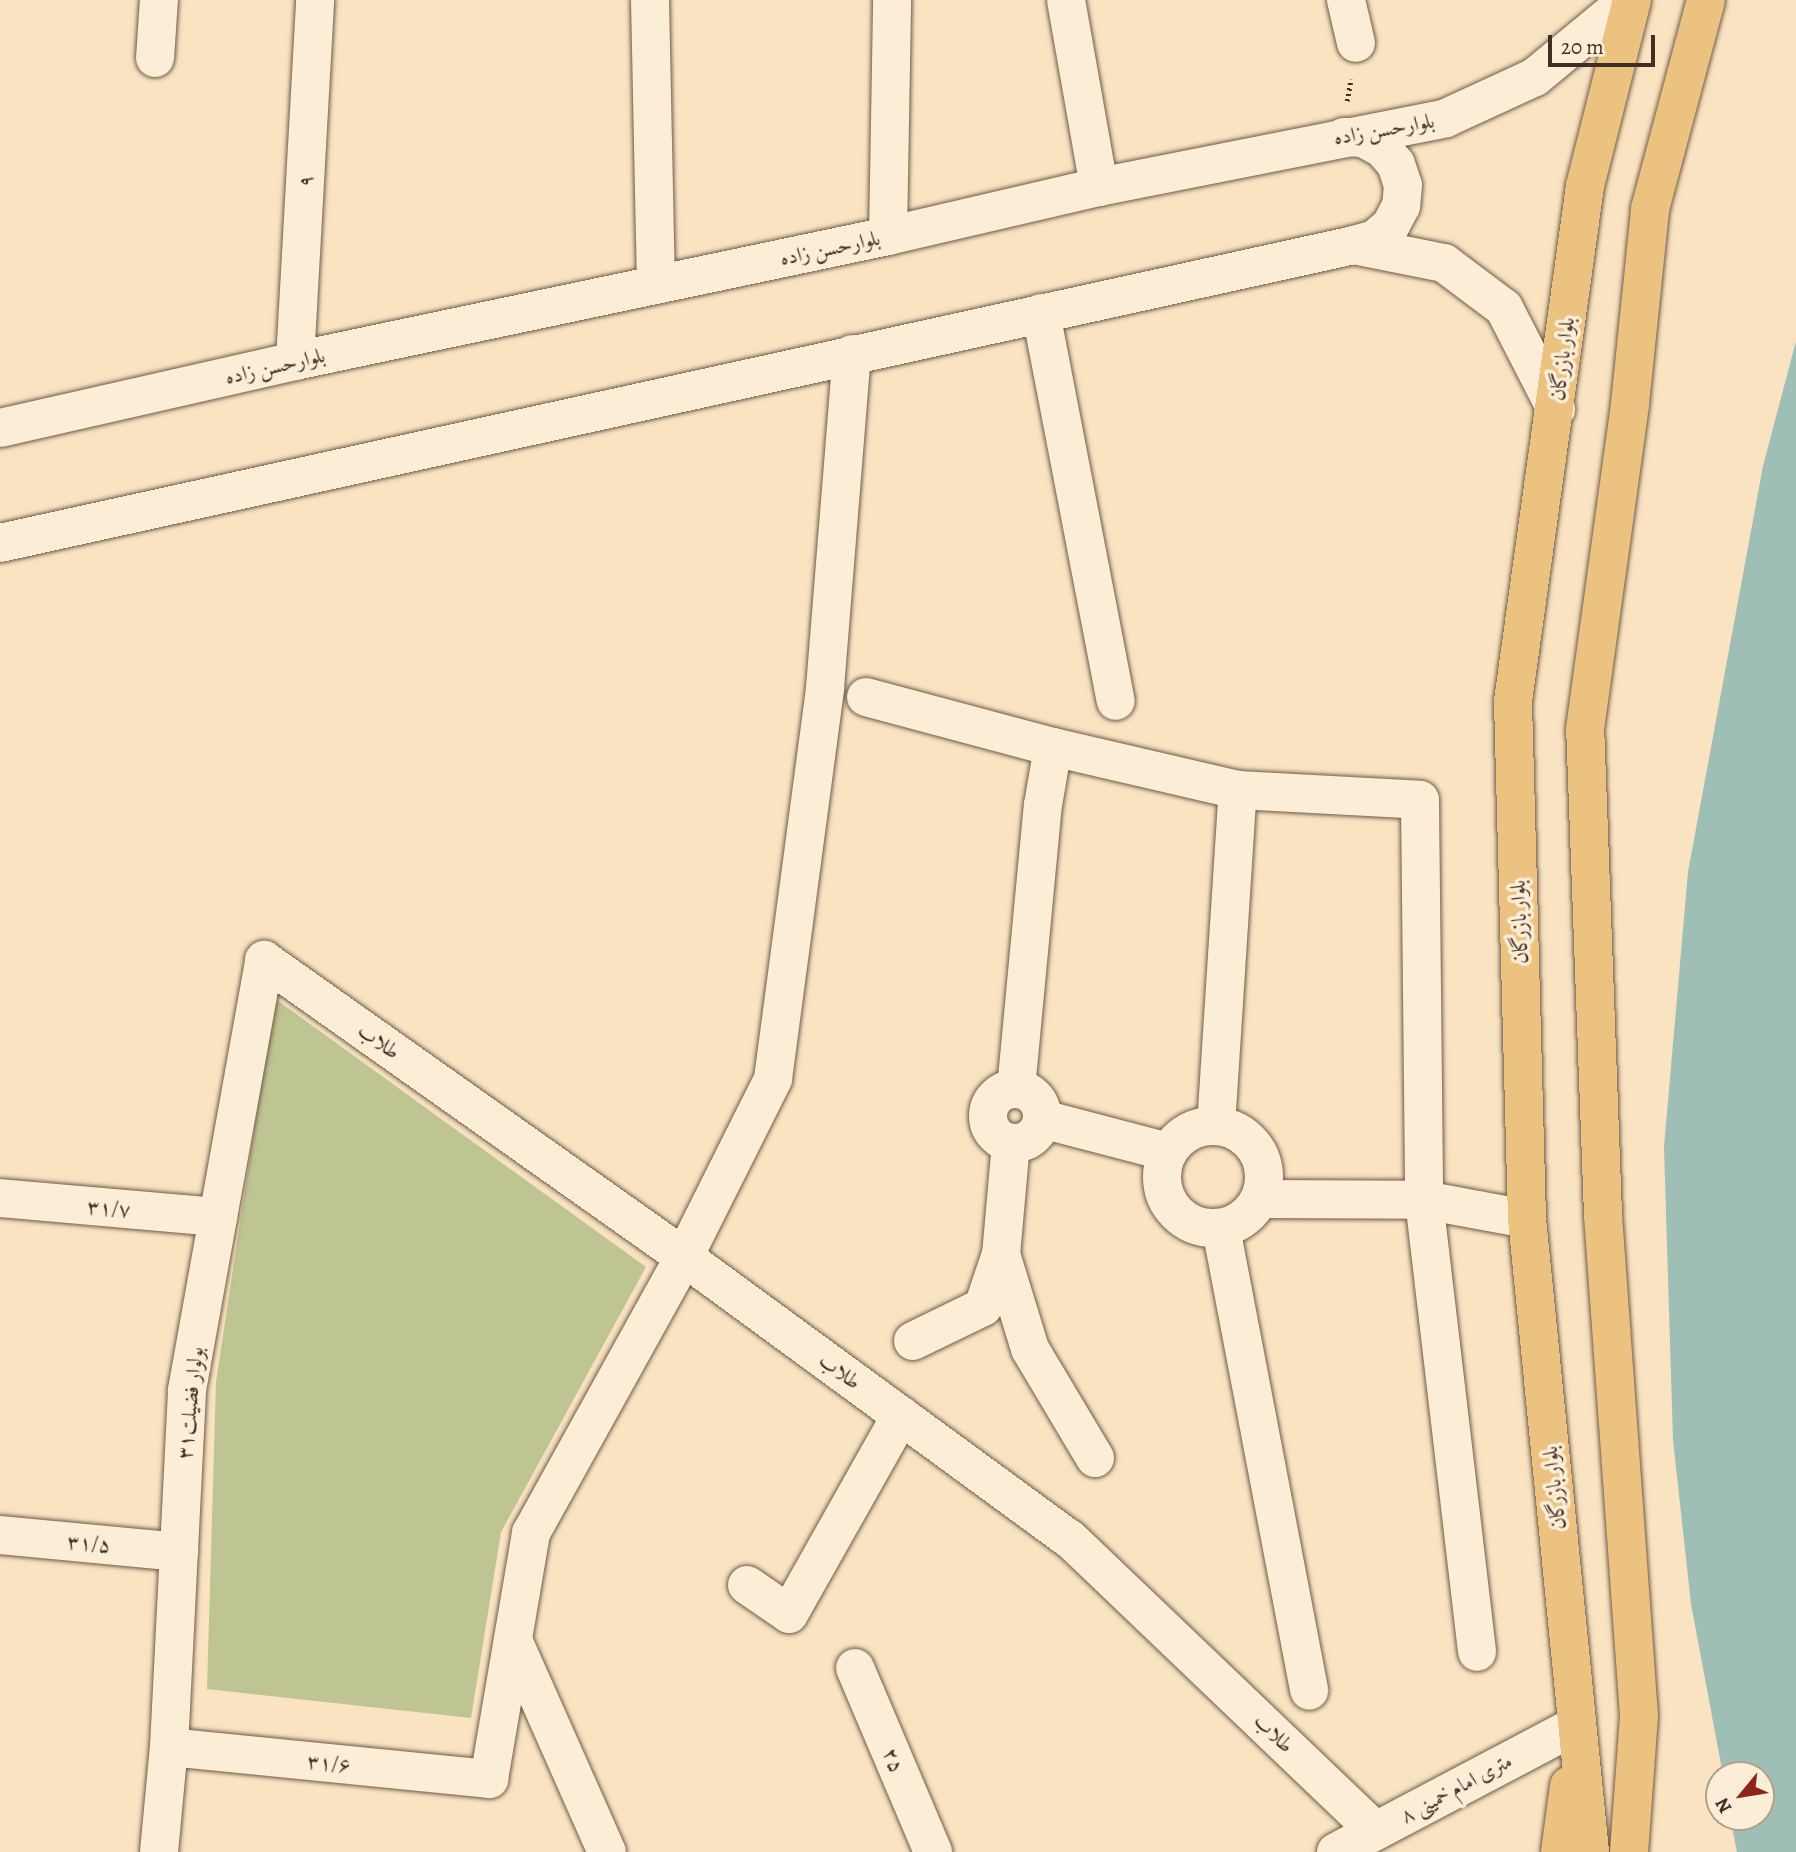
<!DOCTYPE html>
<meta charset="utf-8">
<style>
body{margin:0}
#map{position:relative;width:1796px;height:1852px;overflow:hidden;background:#f9e3c0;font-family:Alegreya,Amiri,serif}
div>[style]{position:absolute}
.green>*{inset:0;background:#bec492}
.water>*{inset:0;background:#9ebeb6}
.path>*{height:4.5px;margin-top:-2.25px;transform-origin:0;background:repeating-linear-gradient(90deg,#412d23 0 2px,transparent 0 5.5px)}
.roads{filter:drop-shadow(0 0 2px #6f5a4a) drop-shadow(0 0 2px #6f5a4a)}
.minor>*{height:38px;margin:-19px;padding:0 19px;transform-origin:19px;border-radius:19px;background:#fbedd6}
.minor>.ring{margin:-19px;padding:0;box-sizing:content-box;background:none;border:38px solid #fbedd6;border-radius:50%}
.major>*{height:38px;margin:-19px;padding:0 19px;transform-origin:19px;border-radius:19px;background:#ecc280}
span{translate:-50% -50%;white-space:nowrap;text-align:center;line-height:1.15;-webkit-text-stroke:7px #fbedd6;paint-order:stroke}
.street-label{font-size:21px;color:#412d23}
.north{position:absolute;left:1705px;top:1761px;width:70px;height:70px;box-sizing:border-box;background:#fbedd6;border:2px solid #b1a08e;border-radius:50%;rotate:240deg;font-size:19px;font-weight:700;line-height:28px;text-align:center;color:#412d23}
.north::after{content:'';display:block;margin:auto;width:24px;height:32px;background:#8f2418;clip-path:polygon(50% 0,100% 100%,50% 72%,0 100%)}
.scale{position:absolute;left:1548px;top:35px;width:107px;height:32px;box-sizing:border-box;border:4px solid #412d23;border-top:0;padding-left:9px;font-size:21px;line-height:24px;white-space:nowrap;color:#412d23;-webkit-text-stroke:5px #fbedd6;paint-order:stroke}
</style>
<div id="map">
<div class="green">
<i style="clip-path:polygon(274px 998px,646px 1267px,501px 1532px,471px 1718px,207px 1689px,216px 1382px)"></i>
</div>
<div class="water">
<i style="clip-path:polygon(1796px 341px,1796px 1852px,1737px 1852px,1730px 1817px,1761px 1817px,1761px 1775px,1723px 1775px,1691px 1604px,1673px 1440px,1664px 1147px,1688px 872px,1763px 466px)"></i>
</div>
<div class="path">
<i style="left:1347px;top:101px;width:22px;rotate:-80deg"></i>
</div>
<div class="roads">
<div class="minor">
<i style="left:650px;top:0;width:284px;rotate:88.8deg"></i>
<i style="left:1066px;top:0;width:190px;rotate:80deg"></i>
<i style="left:1346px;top:0;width:44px;rotate:76.9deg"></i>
<i style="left:155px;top:58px;width:58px;rotate:-86.1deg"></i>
<i style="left:1344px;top:137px;width:19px;rotate:3deg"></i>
<i style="left:1363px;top:138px;width:21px;rotate:28deg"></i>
<i style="left:1382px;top:148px;width:21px;rotate:49deg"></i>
<i style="left:1396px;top:164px;width:22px;rotate:72deg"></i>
<i style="left:1403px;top:185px;width:21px;rotate:95deg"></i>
<i style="left:1401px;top:206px;width:21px;rotate:118deg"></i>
<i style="left:1391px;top:225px;width:21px;rotate:139deg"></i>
<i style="left:1375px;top:239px;width:22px;rotate:164deg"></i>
<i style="left:888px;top:236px;width:236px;rotate:-89deg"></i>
<i style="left:1041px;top:313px;width:395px;rotate:79.1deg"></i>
<i style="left:295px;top:361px;width:362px;rotate:-86.8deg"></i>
<i style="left:0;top:428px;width:303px;rotate:-12.8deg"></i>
<i style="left:295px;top:361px;width:606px;rotate:-11.9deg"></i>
<i style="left:888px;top:236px;width:217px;rotate:-13.1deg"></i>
<i style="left:1099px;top:187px;width:354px;rotate:-11.2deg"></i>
<i style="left:1446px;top:118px;width:98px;rotate:-24.7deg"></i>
<i style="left:1535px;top:77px;width:121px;rotate:-39.6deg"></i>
<i style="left:0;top:543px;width:1386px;rotate:-12.41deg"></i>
<i style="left:1354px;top:245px;width:92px;rotate:11.3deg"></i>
<i style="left:1444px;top:263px;width:75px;rotate:36.9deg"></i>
<i style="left:1504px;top:308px;width:114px;rotate:62.8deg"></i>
<i style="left:866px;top:697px;width:194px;rotate:15deg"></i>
<i style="left:1053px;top:747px;width:190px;rotate:13.1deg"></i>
<i style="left:1238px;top:790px;width:182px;rotate:3.1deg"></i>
<i style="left:1420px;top:800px;width:400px;rotate:89.4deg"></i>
<i style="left:1424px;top:1200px;width:455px;rotate:83.3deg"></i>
<i style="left:1016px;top:1089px;width:285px;rotate:-84.6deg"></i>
<i style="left:1043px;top:805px;width:59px;rotate:-80.2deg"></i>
<i class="ring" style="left:988px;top:1089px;width:16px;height:16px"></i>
<i style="left:1042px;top:1119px;width:130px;rotate:14.7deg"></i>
<i class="ring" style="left:1162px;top:1126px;width:64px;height:64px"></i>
<i style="left:1216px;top:1126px;width:337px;rotate:-86.3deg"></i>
<i style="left:1011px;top:1143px;width:111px;rotate:95.1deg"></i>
<i style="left:1001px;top:1254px;width:99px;rotate:73deg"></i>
<i style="left:1030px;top:1349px;width:127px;rotate:59.2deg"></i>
<i style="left:0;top:1198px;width:219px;rotate:5deg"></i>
<i style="left:1260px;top:1199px;width:164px;rotate:0.3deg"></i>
<i style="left:1424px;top:1200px;width:105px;rotate:10.5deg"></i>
<i style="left:1221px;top:1228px;width:471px;rotate:79.2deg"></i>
<i style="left:913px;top:1341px;width:78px;rotate:-25.9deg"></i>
<i style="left:983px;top:1307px;width:56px;rotate:-71.2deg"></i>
<i style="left:0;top:1535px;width:180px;rotate:5.4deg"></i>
<i style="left:747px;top:1585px;width:51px;rotate:34.6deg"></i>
<i style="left:789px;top:1614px;width:228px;rotate:-60.6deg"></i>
<i style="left:513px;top:1640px;width:232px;rotate:66.1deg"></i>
<i style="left:855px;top:1668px;width:200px;rotate:67deg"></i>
<i style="left:169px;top:1747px;width:322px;rotate:5.7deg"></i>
<i style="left:489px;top:1779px;width:250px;rotate:-80.3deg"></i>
<i style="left:531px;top:1533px;width:316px;rotate:-61deg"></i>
<i style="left:684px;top:1257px;width:199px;rotate:-63.4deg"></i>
<i style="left:773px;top:1079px;width:394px;rotate:-82.4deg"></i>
<i style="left:825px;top:688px;width:335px;rotate:-85.4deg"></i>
<i style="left:159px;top:1852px;width:105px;rotate:-84.6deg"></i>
<i style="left:169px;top:1747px;width:357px;rotate:-87.1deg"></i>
<i style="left:187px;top:1390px;width:437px;rotate:-79.8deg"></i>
<i style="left:264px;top:960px;width:514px;rotate:35.27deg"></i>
<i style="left:684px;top:1257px;width:478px;rotate:36.2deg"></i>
<i style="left:1070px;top:1539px;width:422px;rotate:43.7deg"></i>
<i style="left:1336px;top:1852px;width:272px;rotate:-27.8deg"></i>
</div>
<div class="major">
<i style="left:1560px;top:1852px;width:67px;rotate:-82.2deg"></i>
<i style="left:1590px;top:1852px;width:636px;rotate:-95.68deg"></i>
<i style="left:1527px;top:1219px;width:518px;rotate:-91.55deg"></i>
<i style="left:1513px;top:701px;width:520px;rotate:-82.04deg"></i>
<i style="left:1585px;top:186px;width:192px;rotate:-75.8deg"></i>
<i style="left:1629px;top:1852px;width:136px;rotate:-85.8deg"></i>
<i style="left:1639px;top:1716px;width:502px;rotate:-94.11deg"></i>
<i style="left:1603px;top:1215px;width:486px;rotate:-92.1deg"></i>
<i style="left:1585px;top:729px;width:328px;rotate:-82.1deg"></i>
<i style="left:1630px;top:404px;width:196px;rotate:-84.1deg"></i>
<i style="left:1650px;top:209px;width:216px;rotate:-75deg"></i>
</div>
</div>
<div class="street-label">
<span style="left:1384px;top:129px;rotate:-10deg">بلوارحسن زاده</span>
<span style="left:305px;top:181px;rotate:-87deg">۹</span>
<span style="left:830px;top:248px;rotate:-12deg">بلوارحسن زاده</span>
<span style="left:1562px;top:359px;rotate:-83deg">بلوار بازرگان</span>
<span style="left:275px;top:366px;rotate:-13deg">بلوارحسن زاده</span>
<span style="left:1519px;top:922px;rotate:-92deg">بلوار بازرگان</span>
<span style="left:379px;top:1041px;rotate:35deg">طلاب</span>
<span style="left:109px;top:1208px;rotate:5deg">۳۱/۷</span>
<span style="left:840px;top:1371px;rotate:36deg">طلاب</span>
<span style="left:190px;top:1403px;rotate:-84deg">بولوار فضیلت۳۱</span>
<span style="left:1554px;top:1488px;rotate:-96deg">بلوار بازرگان</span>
<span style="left:89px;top:1543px;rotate:5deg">۳۱/۵</span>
<span style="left:1274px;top:1733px;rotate:44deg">طلاب</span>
<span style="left:894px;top:1760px;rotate:67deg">۲۵</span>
<span style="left:329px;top:1763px;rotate:6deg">۳۱/۶</span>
<span style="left:1456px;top:1788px;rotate:-28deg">۸ متری امام خمینی</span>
</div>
<div class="north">N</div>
<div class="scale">20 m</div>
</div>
